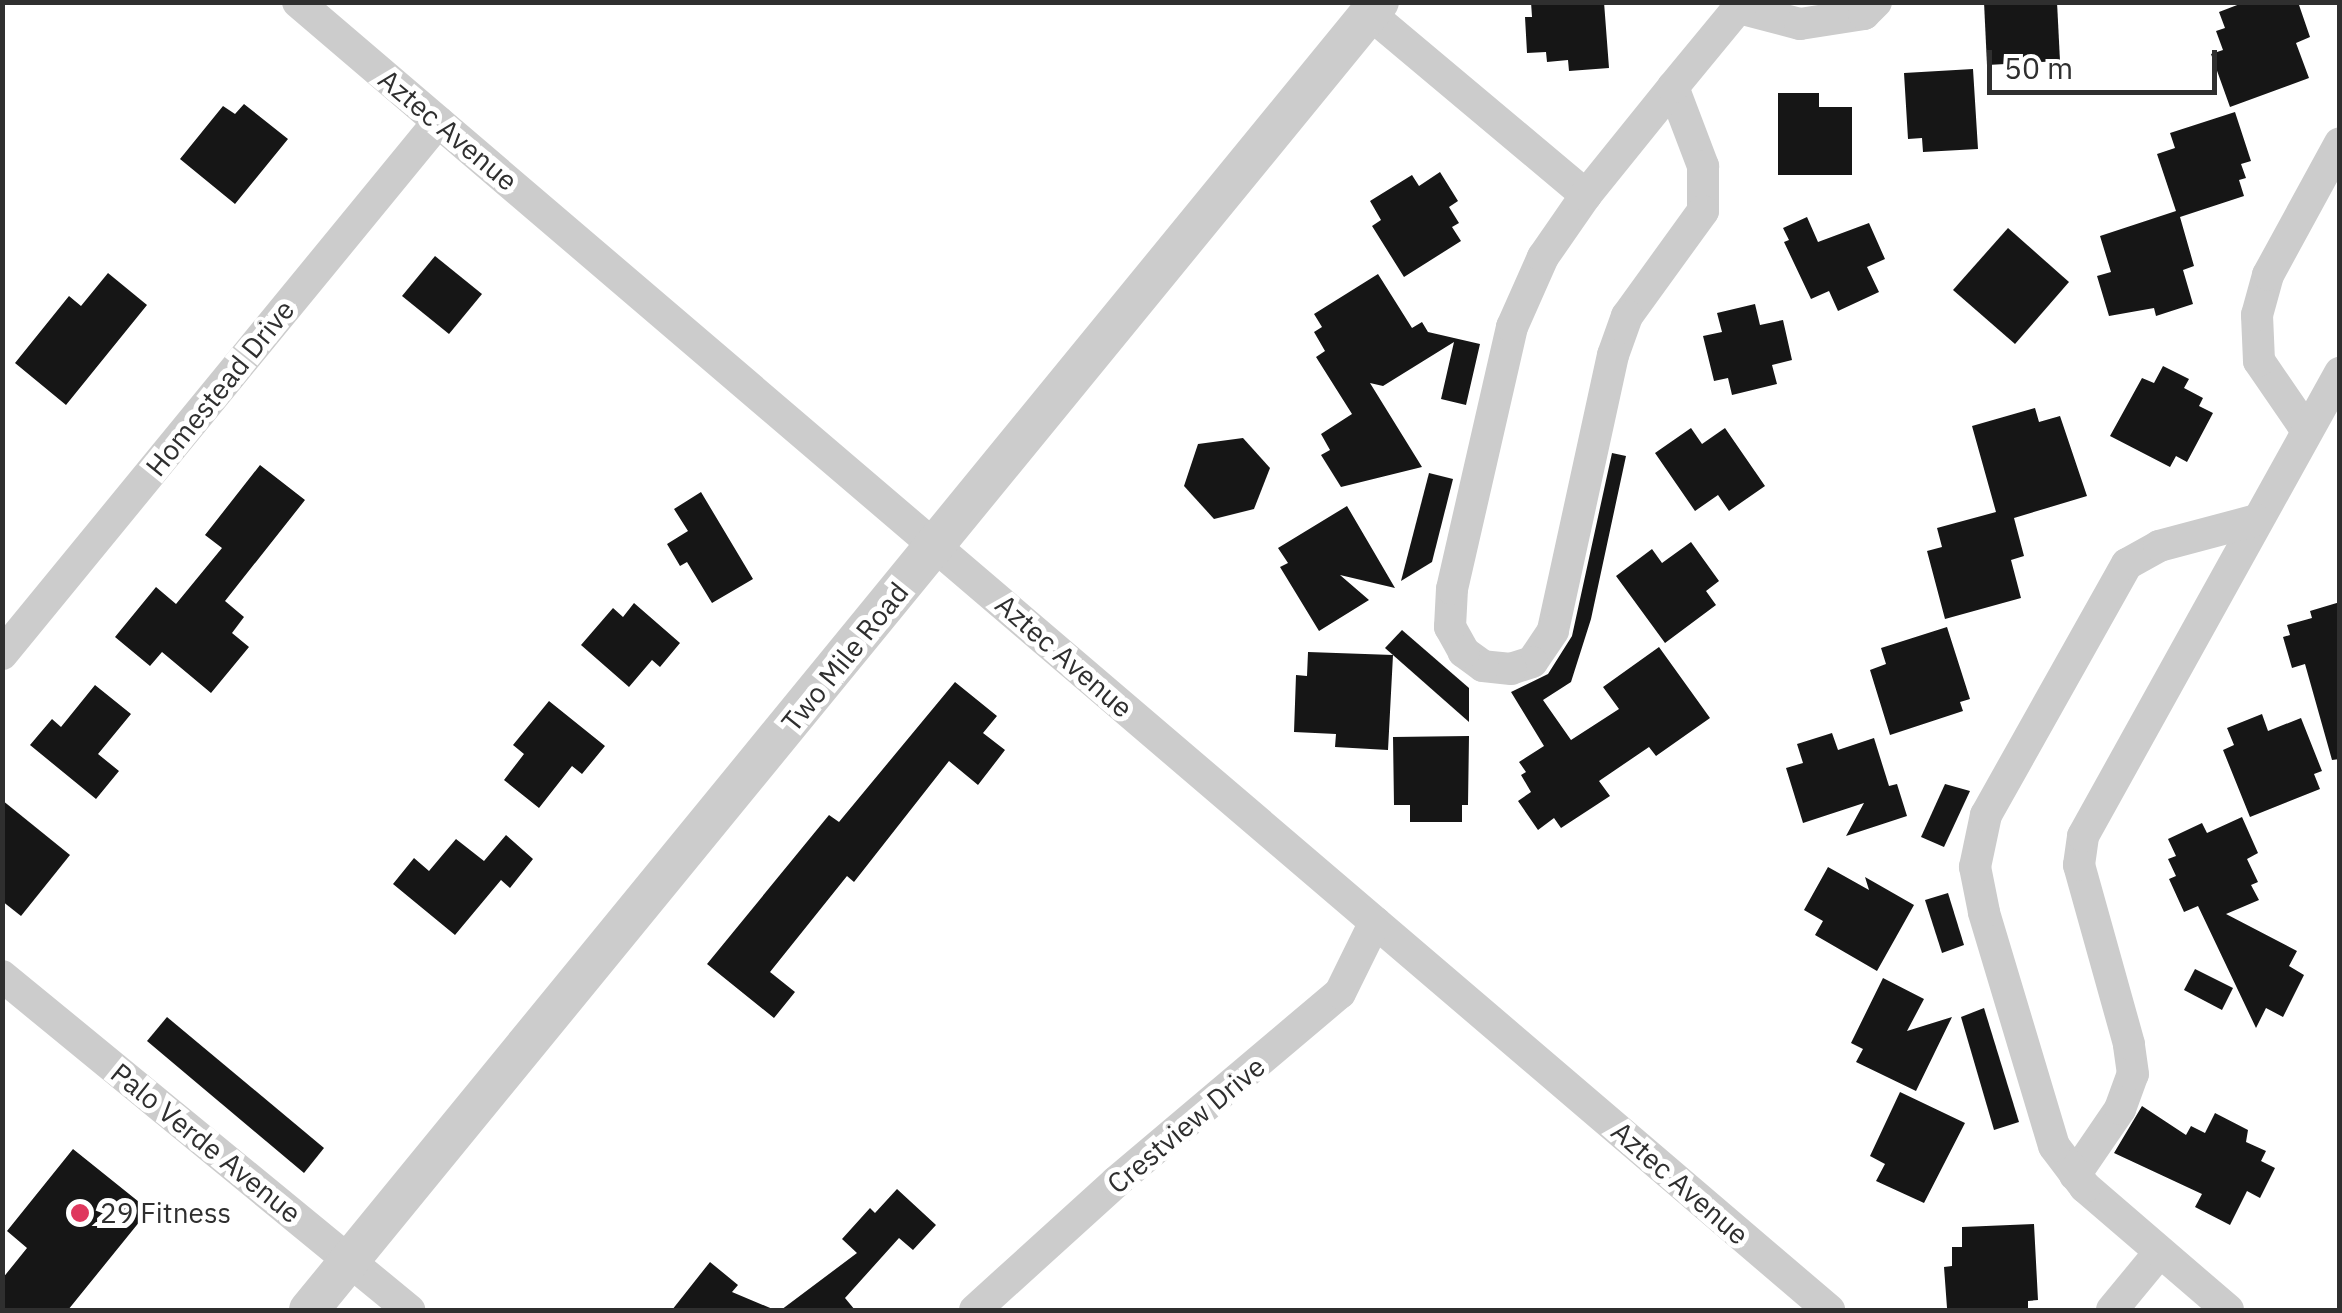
<!DOCTYPE html>
<style>
body{margin:0}
#map{position:relative;width:2342px;height:1313px;overflow:hidden;background:#fff;font-family:"IBM Plex Sans",sans-serif}
div>[style]{position:absolute}
.building>*{inset:0;background:#161616}
.minor>*{height:32px;margin:-16px;padding:0 16px;transform-origin:16px;border-radius:16px;background:#ccc}
.tertiary>*{height:40px;margin:-20px;padding:0 20px;transform-origin:20px;border-radius:20px;background:#ccc}
.dots>*{width:28px;height:28px;translate:-50% -50%;box-sizing:border-box;border:5px solid #fff;border-radius:50%}
span{translate:-50% -50%;white-space:nowrap;text-align:center;line-height:1.15;-webkit-text-stroke:10px #fff;paint-order:stroke}
.street-label{font-size:28px;color:#2f2f2f}
.poi-label{font-size:28px;color:#2f2f2f}
.left{translate:0 -50%;text-align:left}
.frame{position:absolute;inset:0;border:5px solid #2f2f2f;pointer-events:none}
.scale{position:absolute;left:1987px;top:50px;width:230px;height:45px;box-sizing:border-box;border:5px solid #2f2f2f;border-top:0;padding-left:12px;font-size:30px;line-height:35px;white-space:nowrap;color:#2f2f2f;-webkit-text-stroke:8px #fff;paint-order:stroke}
</style>
<div id="map">
<div class="building">
<i style="clip-path:polygon(1531px 2px,1604px 2px,1609px 68px,1569px 71px,1568px 60px,1547px 62px,1546px 52px,1527px 53px,1525px 17px,1532px 17px)"></i>
<i style="clip-path:polygon(1984px 2px,2057px 2px,2060px 61px,1987px 65px)"></i>
<i style="clip-path:polygon(2245px 2px,2298px 2px,2310px 37px,2296px 43px,2309px 78px,2230px 107px,2211px 54px,2223px 50px,2216px 31px,2225px 28px,2219px 12px)"></i>
<i style="clip-path:polygon(1973px 69px,1978px 149px,1923px 152px,1922px 138px,1908px 139px,1904px 73px)"></i>
<i style="clip-path:polygon(1778px 93px,1819px 93px,1819px 107px,1852px 107px,1852px 175px,1778px 175px)"></i>
<i style="clip-path:polygon(244px 104px,288px 139px,235px 204px,180px 159px,223px 106px,235px 114px)"></i>
<i style="clip-path:polygon(2235px 112px,2251px 161px,2241px 164px,2246px 178px,2239px 180px,2244px 196px,2180px 217px,2194px 266px,2183px 270px,2193px 304px,2156px 316px,2154px 308px,2109px 316px,2097px 276px,2111px 272px,2100px 236px,2176px 211px,2157px 154px,2175px 148px,2170px 133px)"></i>
<i style="clip-path:polygon(1440px 172px,1458px 201px,1449px 207px,1459px 223px,1452px 227px,1461px 241px,1404px 277px,1372px 226px,1381px 220px,1370px 201px,1412px 175px,1419px 186px)"></i>
<i style="clip-path:polygon(1807px 217px,1818px 242px,1869px 223px,1885px 259px,1867px 267px,1879px 292px,1838px 311px,1829px 291px,1811px 299px,1784px 242px,1789px 240px,1783px 228px)"></i>
<i style="clip-path:polygon(2008px 228px,2069px 282px,2015px 344px,1953px 290px)"></i>
<i style="clip-path:polygon(435px 256px,482px 294px,449px 334px,402px 296px)"></i>
<i style="clip-path:polygon(108px 273px,147px 305px,66px 405px,15px 363px,69px 296px,81px 306px)"></i>
<i style="clip-path:polygon(1378px 274px,1412px 328px,1422px 322px,1428px 332px,1480px 344px,1466px 405px,1441px 399px,1454px 342px,1383px 386px,1370px 383px,1422px 467px,1341px 487px,1321px 455px,1330px 450px,1321px 434px,1352px 414px,1316px 357px,1325px 351px,1314px 332px,1322px 327px,1314px 314px)"></i>
<i style="clip-path:polygon(1755px 304px,1760px 325px,1783px 320px,1792px 360px,1772px 365px,1777px 384px,1732px 395px,1728px 378px,1714px 381px,1703px 336px,1722px 332px,1717px 313px)"></i>
<i style="clip-path:polygon(2163px 366px,2189px 379px,2184px 388px,2203px 398px,2199px 406px,2213px 413px,2187px 462px,2176px 456px,2170px 467px,2110px 436px,2142px 378px,2154px 383px)"></i>
<i style="clip-path:polygon(2035px 408px,2039px 422px,2060px 416px,2087px 496px,2014px 518px,2024px 556px,2011px 560px,2021px 598px,1945px 619px,1927px 551px,1942px 547px,1937px 528px,1996px 512px,1972px 426px)"></i>
<i style="clip-path:polygon(1691px 428px,1702px 444px,1725px 428px,1765px 486px,1729px 511px,1718px 495px,1695px 511px,1655px 453px)"></i>
<i style="clip-path:polygon(1243px 438px,1270px 468px,1254px 509px,1214px 519px,1184px 486px,1198px 444px)"></i>
<i style="clip-path:polygon(1612px 453px,1626px 456px,1591px 619px,1571px 682px,1543px 700px,1571px 740px,1619px 709px,1603px 687px,1659px 647px,1710px 718px,1656px 756px,1649px 747px,1599px 781px,1610px 796px,1561px 828px,1554px 818px,1538px 830px,1518px 801px,1531px 792px,1521px 775px,1526px 772px,1519px 762px,1544px 746px,1511px 692px,1548px 674px,1572px 636px)"></i>
<i style="clip-path:polygon(260px 465px,305px 500px,225px 601px,244px 617px,232px 633px,249px 647px,211px 693px,162px 652px,150px 666px,115px 637px,156px 587px,176px 604px,222px 548px,205px 535px)"></i>
<i style="clip-path:polygon(1429px 473px,1453px 479px,1432px 562px,1401px 581px)"></i>
<i style="clip-path:polygon(701px 492px,753px 579px,712px 603px,687px 562px,680px 566px,667px 544px,688px 531px,674px 509px)"></i>
<i style="clip-path:polygon(1347px 506px,1395px 588px,1340px 575px,1369px 600px,1319px 631px,1280px 567px,1288px 563px,1278px 548px)"></i>
<i style="clip-path:polygon(1691px 542px,1719px 581px,1706px 591px,1716px 605px,1665px 643px,1616px 576px,1652px 549px,1662px 563px)"></i>
<i style="clip-path:polygon(2340px 602px,2340px 759px,2332px 760px,2305px 664px,2292px 668px,2283px 637px,2290px 635px,2287px 625px,2312px 618px,2310px 611px)"></i>
<i style="clip-path:polygon(634px 603px,680px 643px,660px 667px,652px 660px,629px 687px,581px 645px,613px 608px,623px 617px)"></i>
<i style="clip-path:polygon(1947px 627px,1970px 699px,1960px 702px,1963px 711px,1890px 735px,1870px 670px,1886px 664px,1881px 648px)"></i>
<i style="clip-path:polygon(1402px 630px,1469px 688px,1469px 722px,1385px 648px)"></i>
<i style="clip-path:polygon(1308px 652px,1393px 655px,1388px 750px,1335px 747px,1336px 734px,1294px 732px,1296px 675px,1307px 676px)"></i>
<i style="clip-path:polygon(955px 682px,997px 716px,983px 733px,1005px 750px,978px 785px,949px 761px,854px 882px,847px 876px,770px 972px,795px 992px,774px 1018px,707px 964px,829px 815px,839px 822px)"></i>
<i style="clip-path:polygon(95px 685px,131px 714px,98px 754px,119px 771px,96px 799px,30px 745px,52px 719px,61px 727px)"></i>
<i style="clip-path:polygon(549px 701px,605px 746px,582px 774px,572px 766px,539px 808px,504px 780px,524px 754px,513px 745px)"></i>
<i style="clip-path:polygon(2262px 714px,2268px 731px,2301px 718px,2322px 771px,2314px 774px,2320px 789px,2250px 817px,2223px 750px,2234px 745px,2227px 728px)"></i>
<i style="clip-path:polygon(1832px 733px,1838px 750px,1874px 738px,1889px 786px,1897px 784px,1907px 816px,1846px 836px,1864px 803px,1803px 823px,1786px 768px,1803px 763px,1797px 744px)"></i>
<i style="clip-path:polygon(1469px 736px,1468px 805px,1462px 805px,1462px 822px,1410px 822px,1410px 805px,1394px 805px,1393px 737px)"></i>
<i style="clip-path:polygon(1945px 784px,1970px 791px,1944px 847px,1921px 837px)"></i>
<i style="clip-path:polygon(2px 800px,70px 855px,21px 916px,2px 901px)"></i>
<i style="clip-path:polygon(2242px 817px,2258px 853px,2247px 859px,2258px 882px,2251px 885px,2259px 900px,2226px 914px,2297px 951px,2289px 966px,2304px 975px,2283px 1017px,2266px 1008px,2256px 1028px,2198px 906px,2184px 912px,2169px 879px,2176px 876px,2168px 859px,2176px 856px,2168px 839px,2202px 823px,2207px 833px)"></i>
<i style="clip-path:polygon(506px 835px,533px 859px,510px 888px,501px 880px,455px 935px,393px 884px,414px 858px,429px 871px,456px 839px,484px 861px)"></i>
<i style="clip-path:polygon(1828px 867px,1869px 890px,1865px 877px,1914px 905px,1877px 971px,1815px 935px,1823px 921px,1804px 910px)"></i>
<i style="clip-path:polygon(1948px 893px,1964px 945px,1942px 953px,1925px 900px)"></i>
<i style="clip-path:polygon(2195px 969px,2233px 988px,2222px 1010px,2184px 990px)"></i>
<i style="clip-path:polygon(1883px 978px,1924px 999px,1907px 1031px,1952px 1017px,1916px 1091px,1856px 1062px,1863px 1049px,1851px 1043px)"></i>
<i style="clip-path:polygon(1984px 1008px,2019px 1122px,1994px 1130px,1961px 1017px)"></i>
<i style="clip-path:polygon(167px 1017px,324px 1148px,304px 1173px,147px 1041px)"></i>
<i style="clip-path:polygon(1900px 1092px,1965px 1123px,1924px 1203px,1876px 1181px,1885px 1164px,1870px 1156px)"></i>
<i style="clip-path:polygon(2142px 1106px,2186px 1135px,2191px 1126px,2205px 1133px,2215px 1113px,2248px 1130px,2246px 1142px,2266px 1151px,2261px 1161px,2275px 1168px,2260px 1198px,2247px 1191px,2230px 1225px,2195px 1207px,2202px 1194px,2114px 1153px)"></i>
<i style="clip-path:polygon(73px 1149px,149px 1210px,68px 1310px,2px 1310px,2px 1279px,27px 1248px,7px 1231px)"></i>
<i style="clip-path:polygon(897px 1189px,936px 1225px,913px 1250px,899px 1238px,845px 1298px,855px 1310px,781px 1310px,857px 1253px,842px 1239px,870px 1208px,875px 1213px)"></i>
<i style="clip-path:polygon(2034px 1224px,2038px 1300px,2028px 1301px,2028px 1310px,1947px 1308px,1944px 1267px,1952px 1266px,1952px 1247px,1962px 1247px,1962px 1227px)"></i>
<i style="clip-path:polygon(710px 1262px,738px 1285px,732px 1292px,775px 1310px,672px 1310px)"></i>
</div>
<div class="minor">
<i style="left:298px;top:2px;width:2014px;rotate:40.51deg"></i>
<i style="left:1739px;top:8px;width:63px;rotate:14.7deg"></i>
<i style="left:1800px;top:24px;width:65px;rotate:-8.9deg"></i>
<i style="left:1864px;top:14px;width:17px;rotate:-45deg"></i>
<i style="left:1370px;top:14px;width:282px;rotate:40deg"></i>
<i style="left:1673px;top:87px;width:85px;rotate:69.2deg"></i>
<i style="left:1703px;top:166px;width:45px;rotate:90deg"></i>
<i style="left:1703px;top:211px;width:130px;rotate:125.9deg"></i>
<i style="left:1627px;top:316px;width:41px;rotate:109.7deg"></i>
<i style="left:1613px;top:355px;width:282px;rotate:102.3deg"></i>
<i style="left:1553px;top:631px;width:37px;rotate:124deg"></i>
<i style="left:1532px;top:662px;width:22px;rotate:162deg"></i>
<i style="left:1511px;top:669px;width:28px;rotate:-174deg"></i>
<i style="left:1483px;top:666px;width:24px;rotate:-144deg"></i>
<i style="left:1464px;top:652px;width:29px;rotate:-119deg"></i>
<i style="left:1450px;top:627px;width:38px;rotate:-87deg"></i>
<i style="left:1452px;top:589px;width:269px;rotate:-77.1deg"></i>
<i style="left:1512px;top:327px;width:77px;rotate:-66.1deg"></i>
<i style="left:1543px;top:257px;width:75px;rotate:-55.3deg"></i>
<i style="left:1586px;top:195px;width:139px;rotate:-51.1deg"></i>
<i style="left:1673px;top:87px;width:110px;rotate:-50.5deg"></i>
<i style="left:2307px;top:431px;width:85px;rotate:-124.4deg"></i>
<i style="left:2259px;top:361px;width:46px;rotate:-92.5deg"></i>
<i style="left:2257px;top:315px;width:41px;rotate:-74.6deg"></i>
<i style="left:2268px;top:275px;width:150px;rotate:-61.4deg"></i>
<i style="left:2px;top:654px;width:688px;rotate:-50.66deg"></i>
<i style="left:2px;top:976px;width:527px;rotate:39.37deg"></i>
<i style="left:2075px;top:1175px;width:80px;rotate:-55.7deg"></i>
<i style="left:2120px;top:1109px;width:37px;rotate:-70deg"></i>
<i style="left:2133px;top:1074px;width:30px;rotate:-98deg"></i>
<i style="left:2129px;top:1044px;width:186px;rotate:-105.6deg"></i>
<i style="left:2079px;top:865px;width:29px;rotate:-82deg"></i>
<i style="left:2083px;top:836px;width:530px;rotate:-60.97deg"></i>
<i style="left:975px;top:1310px;width:190px;rotate:-42.2deg"></i>
<i style="left:1116px;top:1182px;width:293px;rotate:-40.2deg"></i>
<i style="left:1340px;top:993px;width:79px;rotate:-63.8deg"></i>
<i style="left:2112px;top:1310px;width:74px;rotate:-50.5deg"></i>
<i style="left:2228px;top:1310px;width:189px;rotate:-139.3deg"></i>
<i style="left:2085px;top:1187px;width:51px;rotate:-127.1deg"></i>
<i style="left:2054px;top:1146px;width:244px;rotate:-106.7deg"></i>
<i style="left:1984px;top:912px;width:46px;rotate:-101.3deg"></i>
<i style="left:1975px;top:867px;width:53px;rotate:-78.1deg"></i>
<i style="left:1986px;top:815px;width:288px;rotate:-60.7deg"></i>
<i style="left:2127px;top:564px;width:37px;rotate:-29deg"></i>
<i style="left:2159px;top:546px;width:101px;rotate:-14.9deg"></i>
</div>
<div class="tertiary">
<i style="left:309px;top:1310px;width:1690px;rotate:-50.72deg"></i>
</div>
<div class="dots">
<i style="left:80px;top:1213px;background:#df385e"></i>
</div>
<div class="street-label">
<span style="left:448px;top:130px;rotate:40deg">Aztec Avenue</span>
<span style="left:220px;top:388px;rotate:-51deg">Homestead Drive</span>
<span style="left:1064px;top:656px;rotate:41deg">Aztec Avenue</span>
<span style="left:845px;top:657px;rotate:-51deg">Two Mile Road</span>
<span style="left:1186px;top:1125px;rotate:-40deg">Crestview Drive</span>
<span style="left:206px;top:1143px;rotate:39deg">Palo Verde Avenue</span>
<span style="left:1680px;top:1183px;rotate:41deg">Aztec Avenue</span>
</div>
<div class="poi-label">
<span class="left" style="left:100px;top:1213px">29 Fitness</span>
</div>
<div class="frame"></div>
<div class="scale">50 m</div>
</div>
